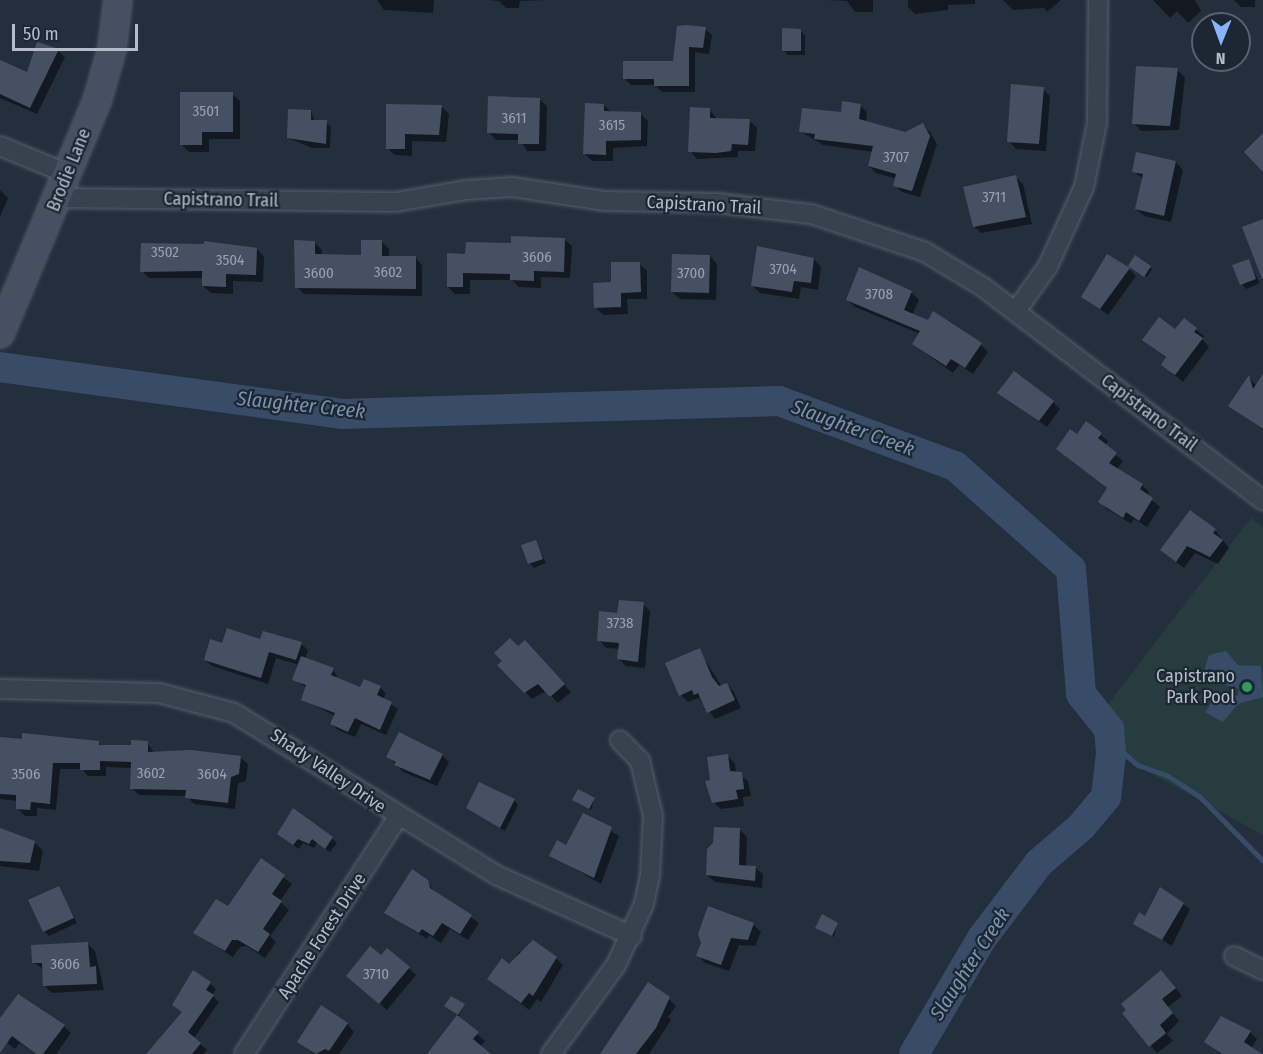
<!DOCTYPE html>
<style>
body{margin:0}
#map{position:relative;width:1263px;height:1054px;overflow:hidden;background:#242f3e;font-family:"Fira Sans Condensed",sans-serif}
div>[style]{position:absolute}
.green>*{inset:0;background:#263c3f}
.water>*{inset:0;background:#394c67}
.shadow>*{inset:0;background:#0007}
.stream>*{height:5px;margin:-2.5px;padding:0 2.5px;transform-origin:2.5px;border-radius:2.5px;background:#394c67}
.river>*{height:30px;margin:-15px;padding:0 15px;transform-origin:15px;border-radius:15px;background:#394c67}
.building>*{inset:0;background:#455162}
.roads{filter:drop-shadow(0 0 2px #565f6c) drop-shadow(0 0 2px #565f6c)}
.street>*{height:18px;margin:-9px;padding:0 9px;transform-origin:9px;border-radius:9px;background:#38414e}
.secondary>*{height:26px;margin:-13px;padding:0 13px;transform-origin:13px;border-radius:13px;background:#465061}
.dots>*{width:16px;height:16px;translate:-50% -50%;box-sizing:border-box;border:3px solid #1d2633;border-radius:50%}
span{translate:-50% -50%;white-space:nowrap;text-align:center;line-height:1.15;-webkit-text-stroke:4.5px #1d2633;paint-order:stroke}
.number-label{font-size:15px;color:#98a1af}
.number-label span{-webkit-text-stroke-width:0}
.street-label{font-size:18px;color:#b4bcc9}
.poi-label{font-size:18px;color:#b4bcc9}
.right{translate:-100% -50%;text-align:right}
.water-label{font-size:20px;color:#7c92b1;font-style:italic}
.north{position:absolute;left:1191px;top:12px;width:60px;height:60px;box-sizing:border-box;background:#1d2633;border:2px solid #59626f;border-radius:50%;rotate:181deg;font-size:16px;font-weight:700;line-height:24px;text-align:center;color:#b4bcc9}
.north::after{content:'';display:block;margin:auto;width:21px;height:27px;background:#8ab4f8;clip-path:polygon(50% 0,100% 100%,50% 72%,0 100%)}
.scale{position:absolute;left:12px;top:24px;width:126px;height:27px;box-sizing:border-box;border:3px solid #b4bcc9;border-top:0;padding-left:8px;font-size:18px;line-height:21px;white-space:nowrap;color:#b4bcc9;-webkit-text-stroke:4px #1d2633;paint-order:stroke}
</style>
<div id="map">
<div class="green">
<i style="clip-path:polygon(1251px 518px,1263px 527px,1263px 835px,1114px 753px,1105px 708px)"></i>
</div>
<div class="water">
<i style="clip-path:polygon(1226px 651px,1238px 665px,1261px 666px,1263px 697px,1238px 704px,1223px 722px,1205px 712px,1216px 696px,1225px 692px,1238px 696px,1239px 689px,1202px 678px,1209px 655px)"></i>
</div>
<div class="shadow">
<i style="clip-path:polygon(377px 0,434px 0,433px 13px,384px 10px)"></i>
<i style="clip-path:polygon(488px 0,548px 0,520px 1px,519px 8px,506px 8px,499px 1px)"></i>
<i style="clip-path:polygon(825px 0,873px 0,873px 12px,855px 12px,847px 1px)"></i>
<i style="clip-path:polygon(908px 0,975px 0,975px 4px,948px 5px,948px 10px,915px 14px,908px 7px)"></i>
<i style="clip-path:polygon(1003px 0,1061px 0,1047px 12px,1044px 8px,1013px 10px)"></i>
<i style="clip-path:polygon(1153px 0,1195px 0,1201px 11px,1188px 23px,1177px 11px,1170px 18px)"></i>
<i style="clip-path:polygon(1234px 0,1255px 0,1255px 7px,1241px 7px)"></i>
<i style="clip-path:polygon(705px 29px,712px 35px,709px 54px,695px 52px,695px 92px,662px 92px,655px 85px,631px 85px,625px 79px,674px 62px)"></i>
<i style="clip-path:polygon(800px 30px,805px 35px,805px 55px,788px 55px,783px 50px)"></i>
<i style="clip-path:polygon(58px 51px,65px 57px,37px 114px,0 98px,0 62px,28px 74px)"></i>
<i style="clip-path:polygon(1177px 70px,1185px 77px,1179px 130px,1141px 131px,1134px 123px)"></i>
<i style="clip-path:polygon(1043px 89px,1050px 96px,1046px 151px,1016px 149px,1009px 141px)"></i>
<i style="clip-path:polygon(232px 94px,240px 101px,240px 139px,209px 139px,209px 152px,189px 152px,181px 144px)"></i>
<i style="clip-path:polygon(539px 99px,547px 106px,546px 151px,527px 151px,520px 140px,496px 140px,489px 132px)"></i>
<i style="clip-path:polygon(604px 105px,612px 113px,641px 114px,648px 121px,647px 146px,613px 148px,613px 161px,592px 161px,584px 153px)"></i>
<i style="clip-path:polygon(860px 105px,867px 112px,866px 123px,906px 133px,923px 125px,930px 132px,937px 144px,920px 197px,902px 192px,895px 185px,897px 179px,876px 173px,869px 166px,873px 152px,823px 145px,800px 131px)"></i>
<i style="clip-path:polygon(388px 106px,442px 107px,449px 114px,446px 142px,412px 141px,412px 156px,395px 155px,387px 148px)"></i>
<i style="clip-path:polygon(709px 109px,717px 119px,749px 120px,757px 128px,755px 151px,738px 151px,738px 157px,697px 159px,690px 151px)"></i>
<i style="clip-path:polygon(311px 111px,315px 122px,326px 122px,331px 127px,330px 148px,312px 148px,288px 138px)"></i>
<i style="clip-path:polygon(1176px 162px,1183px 170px,1171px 222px,1144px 216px,1136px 209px,1143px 179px,1133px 171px)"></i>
<i style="clip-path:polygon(1016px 177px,1023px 184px,1032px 224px,981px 233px,974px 226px)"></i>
<i style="clip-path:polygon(0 190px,8px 198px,0 217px)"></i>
<i style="clip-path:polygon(564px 239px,572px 246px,570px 278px,541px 277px,541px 288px,519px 287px,512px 280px,470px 280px,470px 294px,455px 294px,448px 287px,467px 255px,513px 245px)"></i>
<i style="clip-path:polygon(382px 242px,389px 249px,389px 257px,415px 257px,422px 265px,422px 296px,304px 294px,297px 287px,315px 243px,322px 250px,322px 256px,362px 257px)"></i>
<i style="clip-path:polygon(257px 249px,264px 257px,263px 282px,233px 281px,233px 294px,211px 293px,203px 286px,204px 278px,149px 278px,142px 271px)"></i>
<i style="clip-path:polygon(710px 256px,717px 264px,716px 300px,680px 299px,672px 292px)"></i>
<i style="clip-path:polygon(1135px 257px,1152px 269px,1147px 277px,1132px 268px)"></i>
<i style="clip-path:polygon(814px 259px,821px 267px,818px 290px,801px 287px,799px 299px,760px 293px,753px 286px)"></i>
<i style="clip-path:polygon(1248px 261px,1260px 283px,1246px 289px,1242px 284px)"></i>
<i style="clip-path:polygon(639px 263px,647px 271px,647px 299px,627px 299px,628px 314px,603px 315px,595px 307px,613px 284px)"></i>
<i style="clip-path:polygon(1129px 269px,1136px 276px,1108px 315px,1083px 296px)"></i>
<i style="clip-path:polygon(911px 292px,919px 300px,912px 315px,981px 345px,988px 352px,973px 374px,959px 365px,953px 373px,913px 344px,920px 334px,855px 307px,847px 299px)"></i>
<i style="clip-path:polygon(1184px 320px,1204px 336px,1202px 339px,1209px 347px,1183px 382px,1163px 365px,1167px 359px,1144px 340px,1176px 332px)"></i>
<i style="clip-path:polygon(1249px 377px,1257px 387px,1263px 377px,1263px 430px,1230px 406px)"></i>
<i style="clip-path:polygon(999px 393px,1053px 402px,1060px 409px,1047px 427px)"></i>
<i style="clip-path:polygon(1086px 423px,1108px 441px,1105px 446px,1123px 461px,1117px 469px,1142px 485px,1149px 492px,1147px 496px,1160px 507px,1147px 527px,1134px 519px,1131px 524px,1107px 509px,1100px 502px,1108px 489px,1065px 456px)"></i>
<i style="clip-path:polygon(1190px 512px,1215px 530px,1229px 548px,1218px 564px,1195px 553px,1184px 568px,1169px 557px)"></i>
<i style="clip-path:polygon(535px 541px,546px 563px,534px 568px,529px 563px)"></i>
<i style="clip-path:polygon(643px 604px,650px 611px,645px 668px,626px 666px,619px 659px,620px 649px,606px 648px,599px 640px,618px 615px)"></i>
<i style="clip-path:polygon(261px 641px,301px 644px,308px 650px,305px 659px,333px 669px,338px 679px,361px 689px,380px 687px,386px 694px,383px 699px,398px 709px,386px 735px,361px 724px,355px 737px,338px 730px,332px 724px,335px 716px,303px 699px,307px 688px,294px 679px,299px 665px,276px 658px,268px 684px,212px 666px,205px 660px,223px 644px)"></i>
<i style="clip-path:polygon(518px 648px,532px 649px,571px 692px,558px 703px,546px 691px,532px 699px,500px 665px)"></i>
<i style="clip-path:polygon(699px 650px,722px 687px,727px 684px,734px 692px,741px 708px,715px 719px,699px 698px,688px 702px,681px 695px)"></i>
<i style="clip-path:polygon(0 739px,98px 742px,102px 746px,132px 747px,147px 742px,154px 753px,241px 758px,248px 764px,246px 781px,238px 783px,235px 809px,194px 804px,187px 796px,139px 795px,132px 788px,132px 768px,106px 767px,106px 776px,88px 776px,82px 769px,60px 769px,56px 810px,37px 808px,37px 816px,25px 816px,18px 809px,18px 801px,0 799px)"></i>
<i style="clip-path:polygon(442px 755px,449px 762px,437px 786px,403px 772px,388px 756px)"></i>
<i style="clip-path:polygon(727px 756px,735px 763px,736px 773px,748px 781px,751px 796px,743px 797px,744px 806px,721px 809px,713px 802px,712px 781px)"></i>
<i style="clip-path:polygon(594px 799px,591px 810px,576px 802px)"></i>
<i style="clip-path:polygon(514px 800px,518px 805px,505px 831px,468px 808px)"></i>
<i style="clip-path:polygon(583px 815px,619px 836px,601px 884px,551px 855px,567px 847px)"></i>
<i style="clip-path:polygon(740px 830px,747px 837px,746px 867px,755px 867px,763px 874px,762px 888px,715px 882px,707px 875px)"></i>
<i style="clip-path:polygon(0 831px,34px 842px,43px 851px,39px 871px,0 866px)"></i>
<i style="clip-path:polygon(284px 838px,332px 838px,337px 843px,330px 852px,317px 843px,314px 848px,303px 843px,299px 849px)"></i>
<i style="clip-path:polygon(261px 860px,292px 884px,280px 901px,289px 910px,270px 936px,276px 942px,265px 958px,246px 946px,240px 947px,233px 957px,195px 933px,228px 908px)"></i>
<i style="clip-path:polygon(427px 881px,436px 894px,479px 923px,468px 940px,450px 929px,441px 943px,429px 935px,427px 939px,386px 913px)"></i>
<i style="clip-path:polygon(59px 888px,77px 923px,49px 936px,44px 931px)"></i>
<i style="clip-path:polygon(1161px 889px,1190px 909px,1172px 946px,1135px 923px,1146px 918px)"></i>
<i style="clip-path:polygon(753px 924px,761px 932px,755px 946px,739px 945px,729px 971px,705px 963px,698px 955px)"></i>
<i style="clip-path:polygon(837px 924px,834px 937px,819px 930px)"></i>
<i style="clip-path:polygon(88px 944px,95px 951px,104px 990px,52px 993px,45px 986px,44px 970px,33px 962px)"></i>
<i style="clip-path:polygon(519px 952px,556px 958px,563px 965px,541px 1002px,537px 999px,529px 1010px,489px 979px,509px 966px)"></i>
<i style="clip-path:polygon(381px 957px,409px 968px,416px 975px,387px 1010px,348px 976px)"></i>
<i style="clip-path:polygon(1169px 979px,1182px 996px,1168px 1007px,1179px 1021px,1167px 1034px,1173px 1041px,1157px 1053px,1124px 1013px)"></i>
<i style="clip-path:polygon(210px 983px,216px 989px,212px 995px,219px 1002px,194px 1038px,207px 1050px,204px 1054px,148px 1054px,183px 1013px,174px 1005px)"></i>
<i style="clip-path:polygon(669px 999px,676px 1006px,668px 1017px,671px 1020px,649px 1054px,602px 1054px)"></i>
<i style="clip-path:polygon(464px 1005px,458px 1018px,485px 1041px,480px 1047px,488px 1054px,432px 1054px,458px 1015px,448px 1008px)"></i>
<i style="clip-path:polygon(0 1021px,64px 1026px,71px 1033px,56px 1054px,35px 1054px,20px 1043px,15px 1049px,0 1037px)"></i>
<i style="clip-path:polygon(347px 1024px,354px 1032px,339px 1054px,314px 1054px,299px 1041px)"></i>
<i style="clip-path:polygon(1250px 1032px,1257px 1039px,1251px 1049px,1256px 1054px,1220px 1054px,1206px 1042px)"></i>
</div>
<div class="stream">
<i style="left:1110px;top:741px;width:37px;rotate:41deg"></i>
<i style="left:1138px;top:765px;width:32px;rotate:20deg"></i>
<i style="left:1168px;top:776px;width:37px;rotate:33deg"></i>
<i style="left:1199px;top:796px;width:91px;rotate:45.4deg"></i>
</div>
<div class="river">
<i style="left:0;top:367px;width:345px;rotate:7.8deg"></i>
<i style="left:342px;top:414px;width:437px;rotate:-1.7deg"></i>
<i style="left:779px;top:401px;width:188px;rotate:20.3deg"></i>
<i style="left:955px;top:466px;width:155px;rotate:41.6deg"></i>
<i style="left:1071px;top:569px;width:125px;rotate:85.4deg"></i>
<i style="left:1081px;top:694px;width:45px;rotate:51.3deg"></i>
<i style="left:1109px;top:729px;width:25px;rotate:85deg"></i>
<i style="left:1111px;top:754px;width:43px;rotate:96.6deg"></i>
<i style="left:1106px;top:797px;width:38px;rotate:130deg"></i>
<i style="left:1082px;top:826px;width:57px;rotate:139.3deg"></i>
<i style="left:1039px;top:863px;width:94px;rotate:127.2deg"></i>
<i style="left:982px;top:938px;width:134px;rotate:120.4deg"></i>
</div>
<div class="building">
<i style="clip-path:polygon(687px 25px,706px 27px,703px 48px,689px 47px,689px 86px,654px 86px,654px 79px,623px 79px,623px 61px,673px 61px,677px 26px)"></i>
<i style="clip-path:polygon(782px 28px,801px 29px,801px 51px,782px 51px)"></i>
<i style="clip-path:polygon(37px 42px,59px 49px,30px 108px,0 94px,0 60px,27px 72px)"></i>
<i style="clip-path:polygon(1136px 66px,1178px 68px,1170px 126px,1132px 124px)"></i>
<i style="clip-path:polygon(1011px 84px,1044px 87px,1039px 144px,1007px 142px)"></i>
<i style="clip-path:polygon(180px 92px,233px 92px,233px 132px,202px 132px,202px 145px,180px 145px)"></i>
<i style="clip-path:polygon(488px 96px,540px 98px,539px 144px,518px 144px,518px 134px,487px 133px)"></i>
<i style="clip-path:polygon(842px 101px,861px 104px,859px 119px,905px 132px,923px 123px,930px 136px,912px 191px,893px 186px,896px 174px,868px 166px,873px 146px,814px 139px,815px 134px,799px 132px,802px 108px,841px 112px)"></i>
<i style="clip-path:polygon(585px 103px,604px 104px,604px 111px,641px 112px,641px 140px,606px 141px,606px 155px,583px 154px)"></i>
<i style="clip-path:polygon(386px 104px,442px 105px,439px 135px,405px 134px,405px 149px,386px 149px)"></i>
<i style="clip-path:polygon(690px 107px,710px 108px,710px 118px,750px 119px,748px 145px,732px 144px,731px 151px,716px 153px,688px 152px)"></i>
<i style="clip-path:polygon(288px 109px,311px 110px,311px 120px,327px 120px,326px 144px,287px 138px)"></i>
<i style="clip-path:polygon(1263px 133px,1263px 172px,1244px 152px)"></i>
<i style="clip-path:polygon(1136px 152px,1176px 161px,1164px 216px,1135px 209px,1143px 174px,1132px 172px)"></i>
<i style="clip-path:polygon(1016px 175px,1026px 217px,973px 227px,963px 187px)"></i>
<i style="clip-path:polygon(1263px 219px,1263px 279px,1262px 279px,1242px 227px)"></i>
<i style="clip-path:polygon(511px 236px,565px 238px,564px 272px,534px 271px,534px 281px,510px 280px,510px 274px,463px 273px,463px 287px,447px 287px,447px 253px,465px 254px,466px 242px,511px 243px)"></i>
<i style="clip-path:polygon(294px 240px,315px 241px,315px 254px,361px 255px,361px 240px,382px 240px,382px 256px,416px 256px,416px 289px,295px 288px)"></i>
<i style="clip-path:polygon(204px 241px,257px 248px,256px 275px,226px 274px,226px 287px,202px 286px,202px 271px,140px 272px,141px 243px,204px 244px)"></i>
<i style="clip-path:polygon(757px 246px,814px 258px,811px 283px,794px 281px,792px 292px,751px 286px)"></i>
<i style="clip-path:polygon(672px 254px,710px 255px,709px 293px,671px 292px)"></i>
<i style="clip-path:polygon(1107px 254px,1130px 268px,1100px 309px,1081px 297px)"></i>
<i style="clip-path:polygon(1135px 255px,1151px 266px,1144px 277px,1128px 266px)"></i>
<i style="clip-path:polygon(1249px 259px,1256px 279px,1240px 285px,1232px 265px)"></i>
<i style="clip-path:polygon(611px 262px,640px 262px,641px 292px,621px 293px,621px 307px,594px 308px,593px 283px,611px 282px)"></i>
<i style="clip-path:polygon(859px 267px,912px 291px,904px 310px,928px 320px,933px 311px,982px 343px,965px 368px,951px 359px,946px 366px,912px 344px,920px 331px,846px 300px)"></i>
<i style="clip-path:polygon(1159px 317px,1175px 329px,1184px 318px,1197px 328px,1194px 332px,1203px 338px,1175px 375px,1161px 365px,1166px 357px,1142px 340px)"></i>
<i style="clip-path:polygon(1014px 371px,1054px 401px,1039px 421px,997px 393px)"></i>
<i style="clip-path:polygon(1263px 374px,1263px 429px,1228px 406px,1249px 375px,1253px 389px)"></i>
<i style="clip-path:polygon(1086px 421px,1102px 433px,1098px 438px,1117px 453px,1109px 463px,1143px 484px,1140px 489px,1153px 498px,1139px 521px,1126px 512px,1123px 518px,1098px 502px,1107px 488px,1056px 449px,1070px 429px,1077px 434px)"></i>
<i style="clip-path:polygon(1190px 510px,1216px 529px,1213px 533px,1223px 540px,1210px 557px,1187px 546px,1176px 562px,1160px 550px)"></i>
<i style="clip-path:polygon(536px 540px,543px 559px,528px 564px,521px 545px)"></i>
<i style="clip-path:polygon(619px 600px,644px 602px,638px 662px,617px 659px,619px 643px,597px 641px,599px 611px,617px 613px)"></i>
<i style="clip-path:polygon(227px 628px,260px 639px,263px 631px,302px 642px,296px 660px,269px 652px,261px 678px,204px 660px,210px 639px,222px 643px)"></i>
<i style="clip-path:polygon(510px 638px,518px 646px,525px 640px,565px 684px,550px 697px,538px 684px,524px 693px,497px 665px,502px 661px,494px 653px)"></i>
<i style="clip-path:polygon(700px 648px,712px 677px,719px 686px,727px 683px,735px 700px,707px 713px,698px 693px,694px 695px,692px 690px,679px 696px,665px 663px)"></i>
<i style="clip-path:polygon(301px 656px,334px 668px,331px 675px,360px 687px,364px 679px,381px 686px,377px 695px,392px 702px,380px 730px,355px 718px,348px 732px,330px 724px,335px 713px,301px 700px,306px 685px,292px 680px)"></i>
<i style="clip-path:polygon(399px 732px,443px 754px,430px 780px,394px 765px,396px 762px,386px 757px)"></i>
<i style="clip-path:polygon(22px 733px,99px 741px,99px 745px,131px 745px,131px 740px,148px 741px,148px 752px,191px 750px,241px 756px,239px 774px,231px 777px,228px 803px,185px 798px,186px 790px,130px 789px,131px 762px,100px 761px,100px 770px,80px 770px,80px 763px,53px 763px,50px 804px,31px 802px,30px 810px,16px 809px,16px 795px,0 794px,0 737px,22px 739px)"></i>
<i style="clip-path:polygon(728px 754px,730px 771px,742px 772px,744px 789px,736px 790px,738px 799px,712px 803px,705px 781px,710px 780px,707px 757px)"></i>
<i style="clip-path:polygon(479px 782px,515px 799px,500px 828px,466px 808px)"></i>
<i style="clip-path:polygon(578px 789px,595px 798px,589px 809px,572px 800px)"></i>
<i style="clip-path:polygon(293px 808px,333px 837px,325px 849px,312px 839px,309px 844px,298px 839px,293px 845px,277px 834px)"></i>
<i style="clip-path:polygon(583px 813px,612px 827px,594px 878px,549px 856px,557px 840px,566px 845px)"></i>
<i style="clip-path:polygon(714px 827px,740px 828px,739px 865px,756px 866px,755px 881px,706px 875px,707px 849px,713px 843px)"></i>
<i style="clip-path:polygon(0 828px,35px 841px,30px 863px,0 861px)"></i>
<i style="clip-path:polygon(261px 858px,285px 875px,272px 894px,282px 901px,263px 929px,270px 934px,258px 952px,238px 940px,232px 940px,225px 951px,193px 933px,216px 899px,228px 906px)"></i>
<i style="clip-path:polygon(412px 869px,428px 880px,430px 888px,472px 915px,460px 934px,442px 923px,433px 936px,422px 929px,419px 933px,384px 913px)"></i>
<i style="clip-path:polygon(59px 886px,74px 918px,43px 932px,28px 900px)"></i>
<i style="clip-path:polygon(1160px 887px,1184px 903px,1162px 940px,1133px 924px,1139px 912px,1145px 916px)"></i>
<i style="clip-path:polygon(708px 906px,754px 923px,748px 940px,731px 938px,721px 965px,696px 956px,701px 943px,698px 934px)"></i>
<i style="clip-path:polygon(822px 914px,838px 923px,832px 936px,815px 928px)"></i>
<i style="clip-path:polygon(533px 940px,557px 957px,533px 996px,529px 993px,521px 1003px,487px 979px,502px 958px,509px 964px)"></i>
<i style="clip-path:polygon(88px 942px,90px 967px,96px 966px,97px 984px,43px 986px,42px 963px,32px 963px,31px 945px)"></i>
<i style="clip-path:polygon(370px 946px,381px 955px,387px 948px,410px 967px,379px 1004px,346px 976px)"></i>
<i style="clip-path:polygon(193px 970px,211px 982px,206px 990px,214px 995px,188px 1032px,201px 1043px,192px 1054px,146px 1054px,182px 1012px,172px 1005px)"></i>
<i style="clip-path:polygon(1161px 970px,1176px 988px,1162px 999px,1173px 1013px,1160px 1025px,1166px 1033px,1149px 1047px,1122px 1013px,1126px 1010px,1121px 1004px)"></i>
<i style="clip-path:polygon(648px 982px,670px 997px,656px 1028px,636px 1054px,600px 1054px)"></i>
<i style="clip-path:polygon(18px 994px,65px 1025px,43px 1054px,36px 1054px,12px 1036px,0 1053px,0 1018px)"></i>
<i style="clip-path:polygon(451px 996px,465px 1004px,458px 1015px,444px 1006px)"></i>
<i style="clip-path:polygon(321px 1005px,348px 1023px,329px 1051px,325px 1049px,316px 1054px,297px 1042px)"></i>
<i style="clip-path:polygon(457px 1015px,479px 1032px,473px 1039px,491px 1054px,427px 1054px)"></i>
<i style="clip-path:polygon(1221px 1016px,1251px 1031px,1244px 1042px,1262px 1054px,1222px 1054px,1204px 1042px)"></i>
</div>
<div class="roads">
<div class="street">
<i style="left:0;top:146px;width:74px;rotate:22.4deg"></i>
<i style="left:59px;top:198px;width:337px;rotate:0.7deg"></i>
<i style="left:396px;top:202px;width:72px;rotate:-9.6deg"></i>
<i style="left:467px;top:190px;width:45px;rotate:-3.8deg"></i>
<i style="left:512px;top:187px;width:94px;rotate:8.6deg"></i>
<i style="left:605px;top:201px;width:112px;rotate:1deg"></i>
<i style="left:717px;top:203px;width:95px;rotate:6.7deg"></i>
<i style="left:811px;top:214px;width:120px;rotate:18.4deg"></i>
<i style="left:925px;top:252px;width:68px;rotate:31.1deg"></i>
<i style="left:983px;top:287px;width:352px;rotate:37.3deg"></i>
<i style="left:1016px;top:311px;width:55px;rotate:-54.6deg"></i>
<i style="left:1048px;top:266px;width:87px;rotate:-65.5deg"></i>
<i style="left:1084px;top:187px;width:65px;rotate:-78.5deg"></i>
<i style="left:1097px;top:123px;width:123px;rotate:-89.5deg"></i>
<i style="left:0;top:689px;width:159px;rotate:1.4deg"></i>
<i style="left:159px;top:693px;width:78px;rotate:14.9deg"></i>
<i style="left:234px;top:713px;width:308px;rotate:31.7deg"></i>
<i style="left:496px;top:875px;width:149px;rotate:24.2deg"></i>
<i style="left:1234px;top:956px;width:32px;rotate:26deg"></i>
<i style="left:244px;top:1054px;width:283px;rotate:-57deg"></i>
<i style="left:551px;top:1054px;width:110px;rotate:-53.9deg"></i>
<i style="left:616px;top:965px;width:67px;rotate:-65.3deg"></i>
<i style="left:644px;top:904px;width:30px;rotate:-78deg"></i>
<i style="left:650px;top:875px;width:59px;rotate:-87.1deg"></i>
<i style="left:653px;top:816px;width:57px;rotate:-103.3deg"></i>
<i style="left:640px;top:761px;width:29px;rotate:-134deg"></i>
</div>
<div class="secondary">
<i style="left:0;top:334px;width:252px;rotate:-67.4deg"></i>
<i style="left:97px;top:101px;width:54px;rotate:-73.9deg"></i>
<i style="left:112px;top:49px;width:49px;rotate:-83deg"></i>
</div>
</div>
<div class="dots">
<i style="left:1247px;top:687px;background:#2e9e5b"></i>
</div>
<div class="number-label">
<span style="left:206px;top:112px">3501</span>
<span style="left:514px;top:119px">3611</span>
<span style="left:612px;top:126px">3615</span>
<span style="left:896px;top:158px">3707</span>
<span style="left:994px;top:198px">3711</span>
<span style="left:165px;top:253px">3502</span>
<span style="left:537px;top:258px">3606</span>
<span style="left:230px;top:261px">3504</span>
<span style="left:783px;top:270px">3704</span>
<span style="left:388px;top:273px">3602</span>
<span style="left:319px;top:274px">3600</span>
<span style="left:691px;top:274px">3700</span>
<span style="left:879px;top:295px">3708</span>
<span style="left:620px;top:624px">3738</span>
<span style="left:151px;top:774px">3602</span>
<span style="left:26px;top:775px">3506</span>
<span style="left:212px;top:775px">3604</span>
<span style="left:65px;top:965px">3606</span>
<span style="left:376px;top:975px">3710</span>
</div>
<div class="street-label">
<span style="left:69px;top:170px;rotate:-68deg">Brodie Lane</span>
<span style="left:221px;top:200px;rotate:1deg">Capistrano Trail</span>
<span style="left:704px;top:205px;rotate:3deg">Capistrano Trail</span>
<span style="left:1149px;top:413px;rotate:37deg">Capistrano Trail</span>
<span style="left:328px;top:771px;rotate:34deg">Shady Valley Drive</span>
<span style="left:322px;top:936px;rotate:-57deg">Apache Forest Drive</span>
</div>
<div class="poi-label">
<span class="right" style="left:1235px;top:687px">Capistrano<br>Park Pool</span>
</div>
<div class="water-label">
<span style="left:301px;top:405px;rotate:6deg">Slaughter Creek</span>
<span style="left:853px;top:428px;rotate:20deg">Slaughter Creek</span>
<span style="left:970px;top:964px;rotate:-57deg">Slaughter Creek</span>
</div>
<div class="north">N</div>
<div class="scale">50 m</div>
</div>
